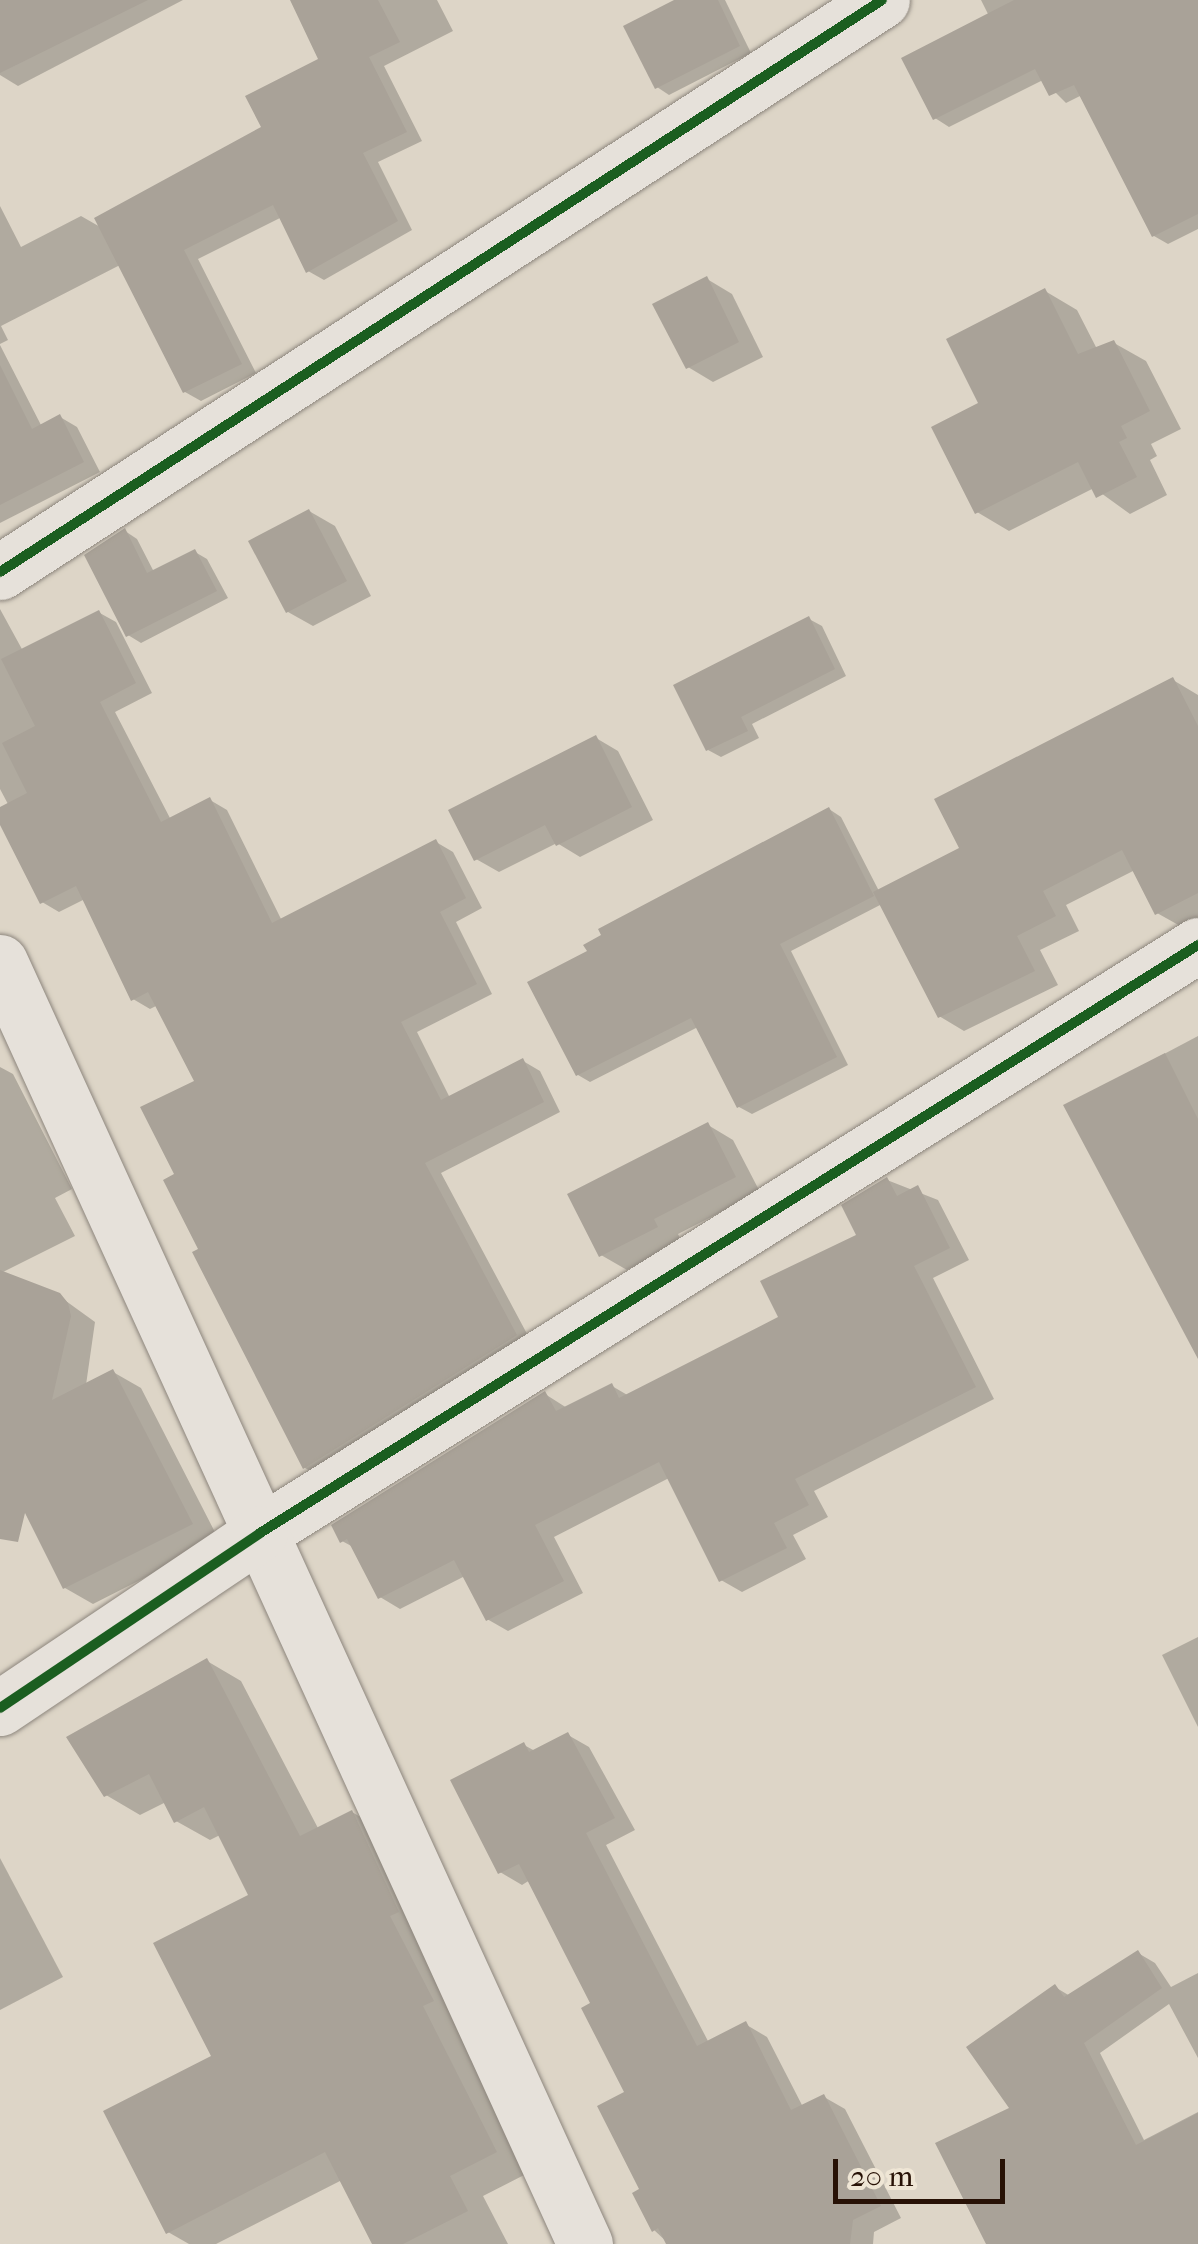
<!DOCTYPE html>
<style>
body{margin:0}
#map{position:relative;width:1198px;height:2244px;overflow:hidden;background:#ddd5c7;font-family:"IM FELL French Canon",serif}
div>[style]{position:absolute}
.shadow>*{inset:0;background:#0003}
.building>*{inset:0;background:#a9a298}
.roads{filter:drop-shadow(0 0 2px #8d867d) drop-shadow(0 0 2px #8d867d)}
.street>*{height:55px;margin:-27.5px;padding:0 27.5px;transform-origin:27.5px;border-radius:27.5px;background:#e6e1da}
.secondary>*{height:55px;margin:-27.5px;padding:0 27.5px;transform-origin:27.5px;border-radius:27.5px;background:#e6e1da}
.cycleway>*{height:10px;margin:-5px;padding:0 5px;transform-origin:5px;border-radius:5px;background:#1b5e20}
span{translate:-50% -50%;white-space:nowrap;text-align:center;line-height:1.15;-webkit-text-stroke:10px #efe6d5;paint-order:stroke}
.scale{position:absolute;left:833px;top:2159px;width:172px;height:45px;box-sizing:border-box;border:5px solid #281206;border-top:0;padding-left:12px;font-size:30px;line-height:35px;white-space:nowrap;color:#281206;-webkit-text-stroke:8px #efe6d5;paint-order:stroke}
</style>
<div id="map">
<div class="shadow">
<i style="clip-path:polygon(0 0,183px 0,18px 86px,0 75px)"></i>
<i style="clip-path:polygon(293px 0,437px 0,453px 31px,384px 66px,422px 141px,378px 162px,412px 230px,324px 280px,308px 271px,282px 217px,198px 259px,256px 373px,201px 401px,185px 392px,120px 265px,1px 326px,8px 340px,0 344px,0 206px,21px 247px,81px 216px,102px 228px,264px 128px,322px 60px)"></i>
<i style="clip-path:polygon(680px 0,725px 0,751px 53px,669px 95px,657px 87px)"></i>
<i style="clip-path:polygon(981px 0,1198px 0,1198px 229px,1168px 244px,1154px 236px,1082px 95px,1066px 103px,1043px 80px,949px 127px,935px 118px,989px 16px)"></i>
<i style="clip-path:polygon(707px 279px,732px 294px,763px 357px,713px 382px,688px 367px)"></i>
<i style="clip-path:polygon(1045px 291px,1077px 310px,1097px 349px,1114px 343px,1146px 361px,1181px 429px,1151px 444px,1157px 456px,1150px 460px,1167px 495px,1130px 514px,1094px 488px,1009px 531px,977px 512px,982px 404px)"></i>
<i style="clip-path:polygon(0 345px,42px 427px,60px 417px,77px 427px,100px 472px,0 523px)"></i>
<i style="clip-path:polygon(309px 511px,335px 526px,371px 596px,313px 626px,288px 612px)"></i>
<i style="clip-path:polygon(125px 531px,137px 539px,154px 572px,195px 552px,207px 559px,228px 598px,141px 643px,128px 635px)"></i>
<i style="clip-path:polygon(0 609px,23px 651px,98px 612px,116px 622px,152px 693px,115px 712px,171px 820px,210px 800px,227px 810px,282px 921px,436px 842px,453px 852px,482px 908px,456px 922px,492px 994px,417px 1032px,450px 1098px,523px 1061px,540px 1071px,560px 1112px,441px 1173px,533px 1345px,321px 1477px,305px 1468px,201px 1250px,177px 1175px,197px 1082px,158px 1005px,150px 1009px,133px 999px,85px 899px,59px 912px,42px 902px,0 819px,9px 806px,0 789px)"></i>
<i style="clip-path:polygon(809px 619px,822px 626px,846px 676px,752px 724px,759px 738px,721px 757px,708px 750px)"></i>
<i style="clip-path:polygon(1173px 680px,1198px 695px,1198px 919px,1182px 927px,1157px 913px,1135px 870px,1066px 905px,1079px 931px,1040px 950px,1058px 985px,964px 1031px,939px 1016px,882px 904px,791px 951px,848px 1065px,752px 1114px,739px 1107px,698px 1027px,590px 1082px,578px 1075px,590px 952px,829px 809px,841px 817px,879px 891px,962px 849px)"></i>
<i style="clip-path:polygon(596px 738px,618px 751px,653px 820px,580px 857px,557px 843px,499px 872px,476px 859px)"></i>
<i style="clip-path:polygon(1198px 1036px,1198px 1239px,1066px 1106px)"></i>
<i style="clip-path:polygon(0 1067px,13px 1074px,72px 1189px,55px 1198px,75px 1236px,1px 1273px,59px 1296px,95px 1322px,86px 1385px,113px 1372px,141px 1388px,219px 1540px,93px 1604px,65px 1588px,16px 1491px,0 1499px)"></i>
<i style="clip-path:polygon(708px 1125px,733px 1140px,760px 1192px,678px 1234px,682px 1242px,627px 1270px,601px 1255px)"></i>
<i style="clip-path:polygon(887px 1180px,938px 1200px,969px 1260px,933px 1278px,994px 1399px,814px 1491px,828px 1517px,793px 1535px,806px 1559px,742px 1592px,721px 1580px,669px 1478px,554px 1537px,583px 1593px,508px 1631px,487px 1619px,465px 1576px,400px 1609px,380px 1597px,355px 1548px,342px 1541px,545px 1394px,567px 1408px,612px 1386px,629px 1396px,782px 1318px,860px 1236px)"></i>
<i style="clip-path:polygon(1198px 1637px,1198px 1727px,1162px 1655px)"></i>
<i style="clip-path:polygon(207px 1661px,241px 1681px,319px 1830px,352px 1812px,386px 1832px,530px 2172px,483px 2196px,508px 2244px,375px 2244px,342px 2180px,216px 2244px,189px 2244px,168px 2232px,251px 1896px,220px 1835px,210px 1840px,176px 1821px,166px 1802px,140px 1815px,106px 1795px)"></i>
<i style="clip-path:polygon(568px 1735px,589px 1747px,635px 1830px,606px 1845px,709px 2043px,745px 2024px,767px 2037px,803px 2107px,824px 2097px,845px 2109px,901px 2218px,874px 2232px,873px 2244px,669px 2244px,654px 2230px,627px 2093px,594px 2004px,530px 1880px,522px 1885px,500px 1872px,524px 1745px,535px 1751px)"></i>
<i style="clip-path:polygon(0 1858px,63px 1977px,0 2010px)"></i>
<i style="clip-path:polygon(1138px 1953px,1155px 1963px,1171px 1987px,1198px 1973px,1198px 2058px,1169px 2004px,1100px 2053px,1144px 2140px,1198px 2112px,1198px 2244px,999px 2244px,1013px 2110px,1055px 1987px,1070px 1996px)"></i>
</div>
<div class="building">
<i style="clip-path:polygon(0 0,148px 0,0 73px)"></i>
<i style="clip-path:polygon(290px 0,378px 0,400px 42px,369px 57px,407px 132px,363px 153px,398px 221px,306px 273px,273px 205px,184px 250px,242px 364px,183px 393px,94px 218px,261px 127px,245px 96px,318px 59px)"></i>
<i style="clip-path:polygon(674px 0,718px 0,740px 46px,655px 89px,623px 26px)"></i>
<i style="clip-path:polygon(1014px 0,1198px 0,1198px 214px,1152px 237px,1074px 85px,1049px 96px,1035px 69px,933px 120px,901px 58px)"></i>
<i style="clip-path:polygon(707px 276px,739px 342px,686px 369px,652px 304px)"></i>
<i style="clip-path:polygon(1045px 288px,1078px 354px,1114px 340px,1150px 411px,1121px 426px,1127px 438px,1119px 442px,1137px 477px,1096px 498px,1078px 462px,975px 514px,931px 427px,978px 403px,946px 339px)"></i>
<i style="clip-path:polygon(0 365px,32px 429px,60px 414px,84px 462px,0 505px)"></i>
<i style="clip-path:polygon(309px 509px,347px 581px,286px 613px,248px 541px)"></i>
<i style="clip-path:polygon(125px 528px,147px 573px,195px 549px,217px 591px,126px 637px,84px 555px)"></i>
<i style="clip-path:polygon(99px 610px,136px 683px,100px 702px,161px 822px,210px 797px,272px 923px,436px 839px,466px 898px,440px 912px,477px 984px,401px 1022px,441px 1100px,523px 1058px,544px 1102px,425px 1163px,517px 1335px,303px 1469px,192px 1252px,198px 1249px,163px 1180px,174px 1174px,140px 1107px,194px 1081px,148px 992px,131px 1001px,76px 886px,40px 904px,0 825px,0 807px,27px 793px,2px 743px,35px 726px,1px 659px)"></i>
<i style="clip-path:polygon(809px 616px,835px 669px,741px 717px,748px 731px,706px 751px,673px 685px)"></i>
<i style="clip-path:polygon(1173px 677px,1198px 726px,1198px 893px,1155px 915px,1122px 850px,1043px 891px,1056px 916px,1017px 936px,1035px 971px,938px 1018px,873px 892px,959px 848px,934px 799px)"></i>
<i style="clip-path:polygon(596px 735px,632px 807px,556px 846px,545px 825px,474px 861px,448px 810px)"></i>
<i style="clip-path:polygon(829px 807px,874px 896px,780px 944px,837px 1057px,737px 1108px,691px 1018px,576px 1076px,527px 982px,587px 951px,583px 945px,601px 935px,598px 929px)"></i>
<i style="clip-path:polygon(1165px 1053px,1198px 1119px,1198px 1359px,1063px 1105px)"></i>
<i style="clip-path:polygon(708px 1122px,736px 1177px,654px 1219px,658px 1227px,599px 1257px,567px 1194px)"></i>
<i style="clip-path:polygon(887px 1177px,897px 1196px,918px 1185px,950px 1248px,914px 1266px,976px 1387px,795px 1479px,809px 1505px,774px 1523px,787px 1548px,719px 1582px,659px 1462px,535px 1525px,564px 1581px,486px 1621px,454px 1560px,378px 1599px,347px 1539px,340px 1543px,331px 1525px,545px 1391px,556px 1411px,612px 1383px,619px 1398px,778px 1317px,760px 1281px,856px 1235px,841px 1205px)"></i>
<i style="clip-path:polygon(0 1270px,60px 1293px,68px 1303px,71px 1316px,52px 1400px,113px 1369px,193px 1524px,63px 1589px,25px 1513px,18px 1542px,0 1539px)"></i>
<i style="clip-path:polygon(207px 1658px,300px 1836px,352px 1810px,399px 1912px,390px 1916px,434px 2001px,423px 2006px,497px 2152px,450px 2176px,468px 2211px,403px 2244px,372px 2244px,325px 2152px,166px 2234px,103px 2111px,211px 2056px,153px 1943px,248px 1895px,204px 1807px,174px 1823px,149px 1774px,104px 1797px,66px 1737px)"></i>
<i style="clip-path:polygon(568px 1732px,615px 1818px,586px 1833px,697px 2046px,746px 2021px,791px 2110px,824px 2094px,881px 2206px,853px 2220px,850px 2244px,666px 2244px,658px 2228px,652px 2232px,632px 2193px,639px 2189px,597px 2106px,624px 2092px,581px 2008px,590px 2003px,519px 1864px,498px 1874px,450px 1780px,524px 1742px,529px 1752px)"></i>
<i style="clip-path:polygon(1138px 1950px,1162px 1988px,1084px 2043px,1136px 2145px,1198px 2113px,1198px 2244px,986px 2244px,935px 2143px,1009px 2108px,966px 2047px,1055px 1984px,1064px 1997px)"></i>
</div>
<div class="roads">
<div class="street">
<i style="left:0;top:572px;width:1051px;rotate:-32.96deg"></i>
<i style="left:260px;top:1533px;width:1107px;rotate:-32.08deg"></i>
</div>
<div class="secondary">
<i style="left:0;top:962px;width:1409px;rotate:65.47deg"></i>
<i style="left:0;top:1708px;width:313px;rotate:-33.9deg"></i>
</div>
</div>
<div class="cycleway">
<i style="left:0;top:572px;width:1051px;rotate:-32.96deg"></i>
<i style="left:0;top:1708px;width:313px;rotate:-33.9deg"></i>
<i style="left:260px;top:1533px;width:1107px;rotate:-32.08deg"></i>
</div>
<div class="scale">20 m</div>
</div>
